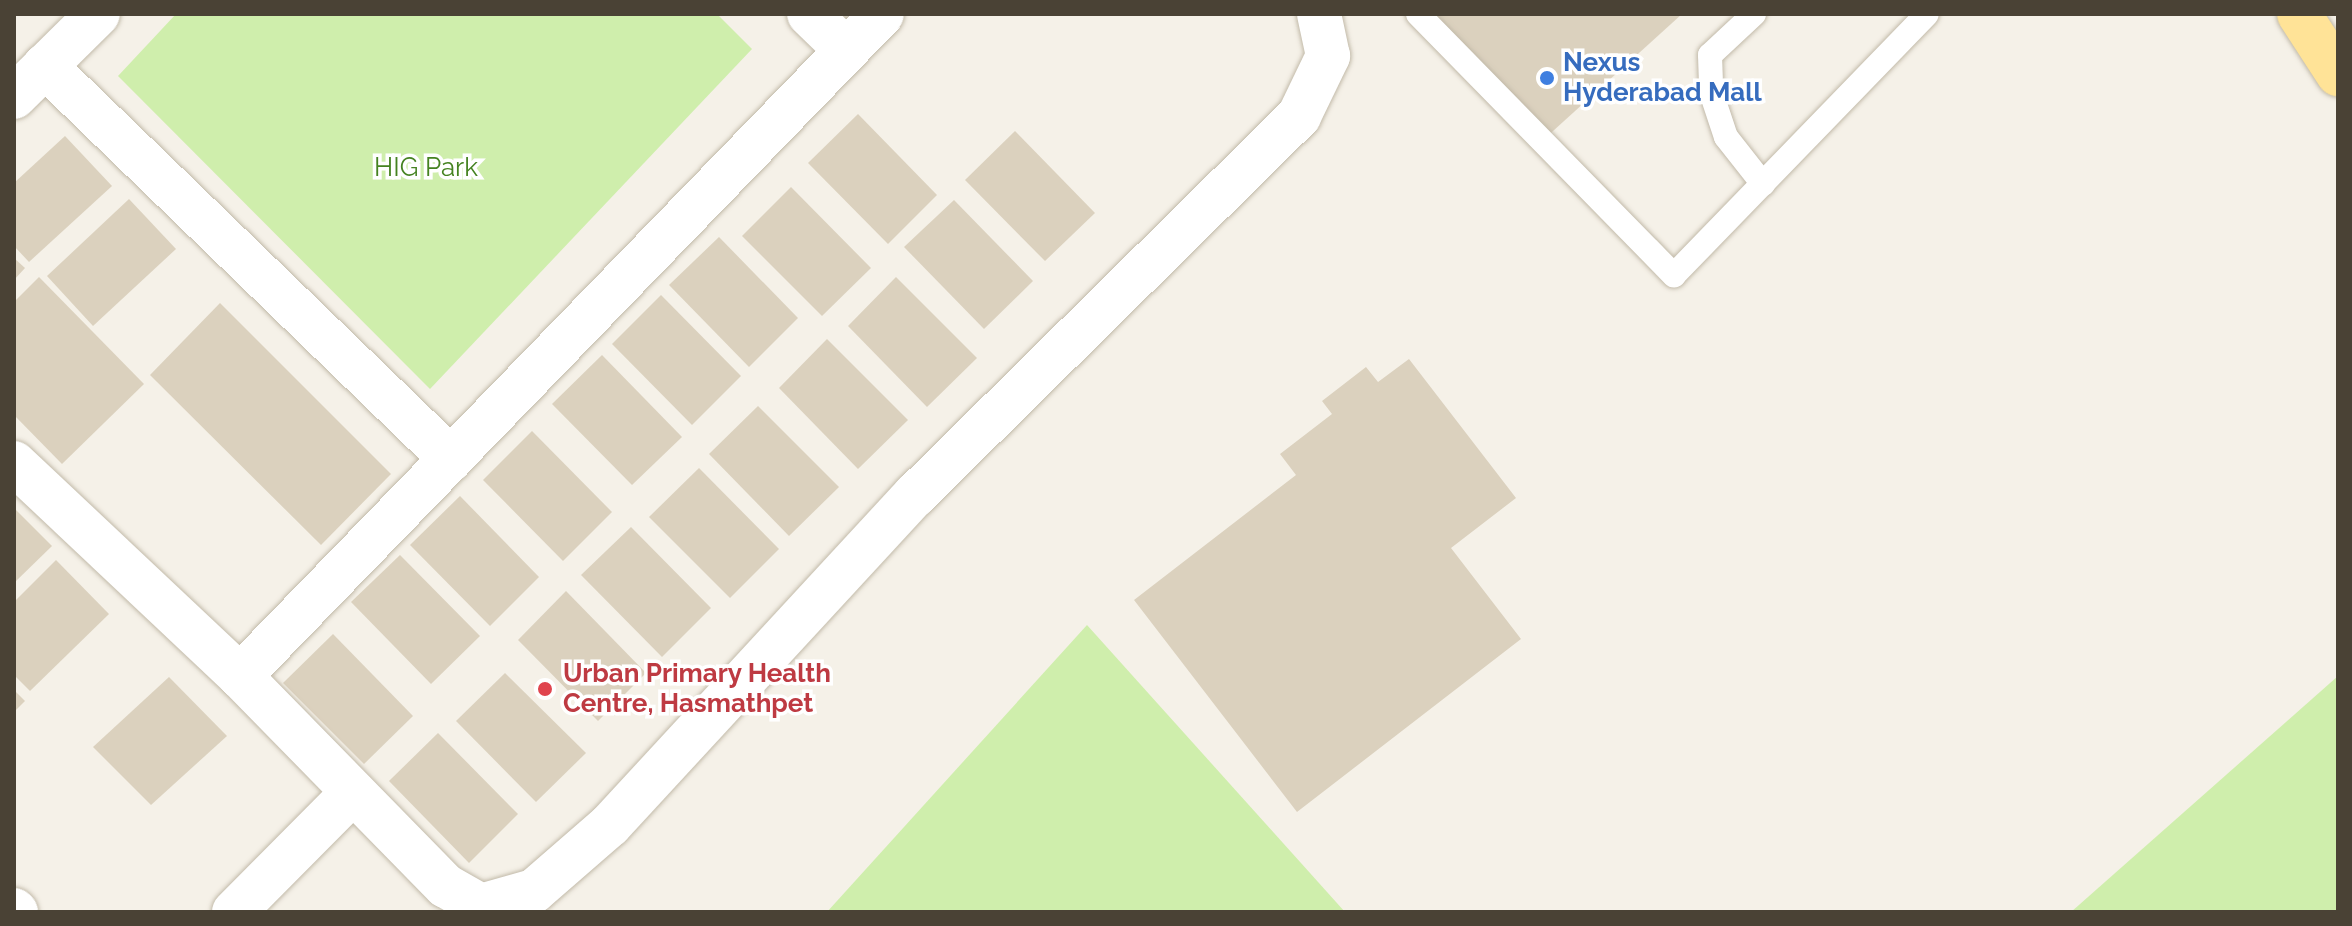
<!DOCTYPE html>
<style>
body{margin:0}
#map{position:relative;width:2352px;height:926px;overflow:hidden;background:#f5f1e8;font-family:Raleway,sans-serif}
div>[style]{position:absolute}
.green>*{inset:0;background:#cfeeac}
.building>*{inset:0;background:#dbd1be}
.roads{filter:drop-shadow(0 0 2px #c2baa9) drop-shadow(0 0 2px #c2baa9)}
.lane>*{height:24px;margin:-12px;padding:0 12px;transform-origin:12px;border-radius:12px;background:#fff}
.street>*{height:44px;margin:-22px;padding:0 22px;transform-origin:22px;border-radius:22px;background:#fff}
.primary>*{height:44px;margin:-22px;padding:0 22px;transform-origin:22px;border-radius:22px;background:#ffe397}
.dots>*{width:22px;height:22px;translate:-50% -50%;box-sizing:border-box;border:4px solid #fff;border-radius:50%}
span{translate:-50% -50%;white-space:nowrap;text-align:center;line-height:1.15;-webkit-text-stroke:7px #fff;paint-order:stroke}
.shop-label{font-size:26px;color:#366cbe;font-weight:700}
.left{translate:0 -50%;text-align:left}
.park-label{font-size:26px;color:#458321}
.health-label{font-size:26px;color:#be3a42;font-weight:700}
.frame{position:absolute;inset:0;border:16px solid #4a4235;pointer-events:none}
</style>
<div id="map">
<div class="green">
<i style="clip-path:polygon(176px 14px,717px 14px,752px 49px,430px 389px,118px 76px)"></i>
<i style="clip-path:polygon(1087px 625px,1345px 912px,827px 912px)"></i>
<i style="clip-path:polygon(2338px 676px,2338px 912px,2071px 912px)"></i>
</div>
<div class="building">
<i style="clip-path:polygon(1421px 14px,1682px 14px,1542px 141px)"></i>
<i style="clip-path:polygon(858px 114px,937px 195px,888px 244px,808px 163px)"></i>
<i style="clip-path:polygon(1015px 131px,1095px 213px,1045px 261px,965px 180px)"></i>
<i style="clip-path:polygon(65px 136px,112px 186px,29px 262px,14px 246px,14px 183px)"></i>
<i style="clip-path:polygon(791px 187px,871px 268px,822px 316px,742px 236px)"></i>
<i style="clip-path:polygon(129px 199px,176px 249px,93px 326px,47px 276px)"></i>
<i style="clip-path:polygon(954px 200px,1033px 281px,984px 329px,904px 247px)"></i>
<i style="clip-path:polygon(719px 237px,798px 318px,749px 367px,669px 285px)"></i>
<i style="clip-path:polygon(14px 258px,25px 268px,14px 280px)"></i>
<i style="clip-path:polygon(39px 277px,144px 384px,62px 464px,14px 415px,14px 302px)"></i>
<i style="clip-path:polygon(896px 277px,977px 358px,927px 407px,848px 326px)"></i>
<i style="clip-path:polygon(661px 295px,741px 376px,692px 425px,612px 344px)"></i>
<i style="clip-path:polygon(220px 303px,391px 474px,321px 545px,150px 375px)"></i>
<i style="clip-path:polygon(827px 339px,908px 420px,858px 469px,779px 388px)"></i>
<i style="clip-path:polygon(602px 355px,682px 437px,632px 485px,552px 404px)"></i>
<i style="clip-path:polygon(1409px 359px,1516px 498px,1451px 548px,1521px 639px,1297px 812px,1134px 600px,1296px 475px,1280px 454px,1332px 414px,1322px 401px,1366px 367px,1378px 382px)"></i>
<i style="clip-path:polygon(758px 406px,839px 487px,789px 536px,709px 454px)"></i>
<i style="clip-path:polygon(532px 431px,612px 512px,563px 561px,483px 480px)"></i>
<i style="clip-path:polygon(699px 468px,779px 549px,730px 598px,649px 517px)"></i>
<i style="clip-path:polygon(460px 496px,539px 577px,490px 626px,410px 545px)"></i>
<i style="clip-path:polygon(14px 508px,52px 546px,14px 583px)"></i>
<i style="clip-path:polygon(631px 527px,711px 608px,662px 657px,581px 575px)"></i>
<i style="clip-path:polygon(400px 555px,480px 636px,431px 684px,351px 602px)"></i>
<i style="clip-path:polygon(56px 560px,109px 614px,30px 691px,14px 675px,14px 602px)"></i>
<i style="clip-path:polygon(566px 591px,646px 673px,598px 721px,518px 640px)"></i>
<i style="clip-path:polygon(333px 634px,413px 716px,364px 764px,283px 683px)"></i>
<i style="clip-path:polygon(505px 673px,586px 753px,536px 802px,456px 721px)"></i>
<i style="clip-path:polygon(169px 677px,227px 736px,151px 805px,93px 747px)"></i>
<i style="clip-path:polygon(14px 690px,25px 701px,14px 712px)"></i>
<i style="clip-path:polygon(438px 733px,518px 814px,469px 863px,389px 781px)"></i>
</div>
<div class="roads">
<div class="lane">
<i style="left:1418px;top:14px;width:366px;rotate:45.6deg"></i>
<i style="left:1674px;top:275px;width:363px;rotate:-45.9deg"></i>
<i style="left:1754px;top:14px;width:60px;rotate:137deg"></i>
<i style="left:1710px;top:55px;width:37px;rotate:88deg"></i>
<i style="left:1711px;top:92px;width:47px;rotate:71.6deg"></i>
<i style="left:1726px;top:137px;width:60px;rotate:51.8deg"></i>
</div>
<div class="street">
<i style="left:809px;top:14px;width:52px;rotate:44.2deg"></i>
<i style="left:45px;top:66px;width:565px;rotate:44.07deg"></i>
<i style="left:14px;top:97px;width:118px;rotate:-44.7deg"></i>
<i style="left:14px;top:463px;width:311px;rotate:43.3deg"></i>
<i style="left:240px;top:676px;width:294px;rotate:45.6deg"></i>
<i style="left:446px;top:886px;width:40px;rotate:29.7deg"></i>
<i style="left:481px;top:906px;width:55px;rotate:-15.8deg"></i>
<i style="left:534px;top:891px;width:101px;rotate:-41deg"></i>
<i style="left:610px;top:825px;width:449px;rotate:-47.3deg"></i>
<i style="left:915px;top:495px;width:540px;rotate:-44.62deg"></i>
<i style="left:1299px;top:116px;width:67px;rotate:-64.2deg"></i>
<i style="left:1328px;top:56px;width:43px;rotate:-102.1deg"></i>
<i style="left:240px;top:676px;width:922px;rotate:-45.88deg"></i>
<i style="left:14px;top:910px;width:3px;rotate:45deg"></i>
<i style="left:234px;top:912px;width:169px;rotate:-45.2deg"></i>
</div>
<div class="primary">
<i style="left:2299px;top:14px;width:72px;rotate:57deg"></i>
</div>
</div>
<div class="dots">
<i style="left:1547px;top:78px;background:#3f7fe0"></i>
<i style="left:545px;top:689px;background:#e0444e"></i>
</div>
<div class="shop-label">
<span class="left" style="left:1563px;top:78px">Nexus<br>Hyderabad Mall</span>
</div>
<div class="park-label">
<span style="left:426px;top:168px">HIG Park</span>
</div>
<div class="health-label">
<span class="left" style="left:563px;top:689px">Urban Primary Health<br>Centre, Hasmathpet</span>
</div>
<div class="frame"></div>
</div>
